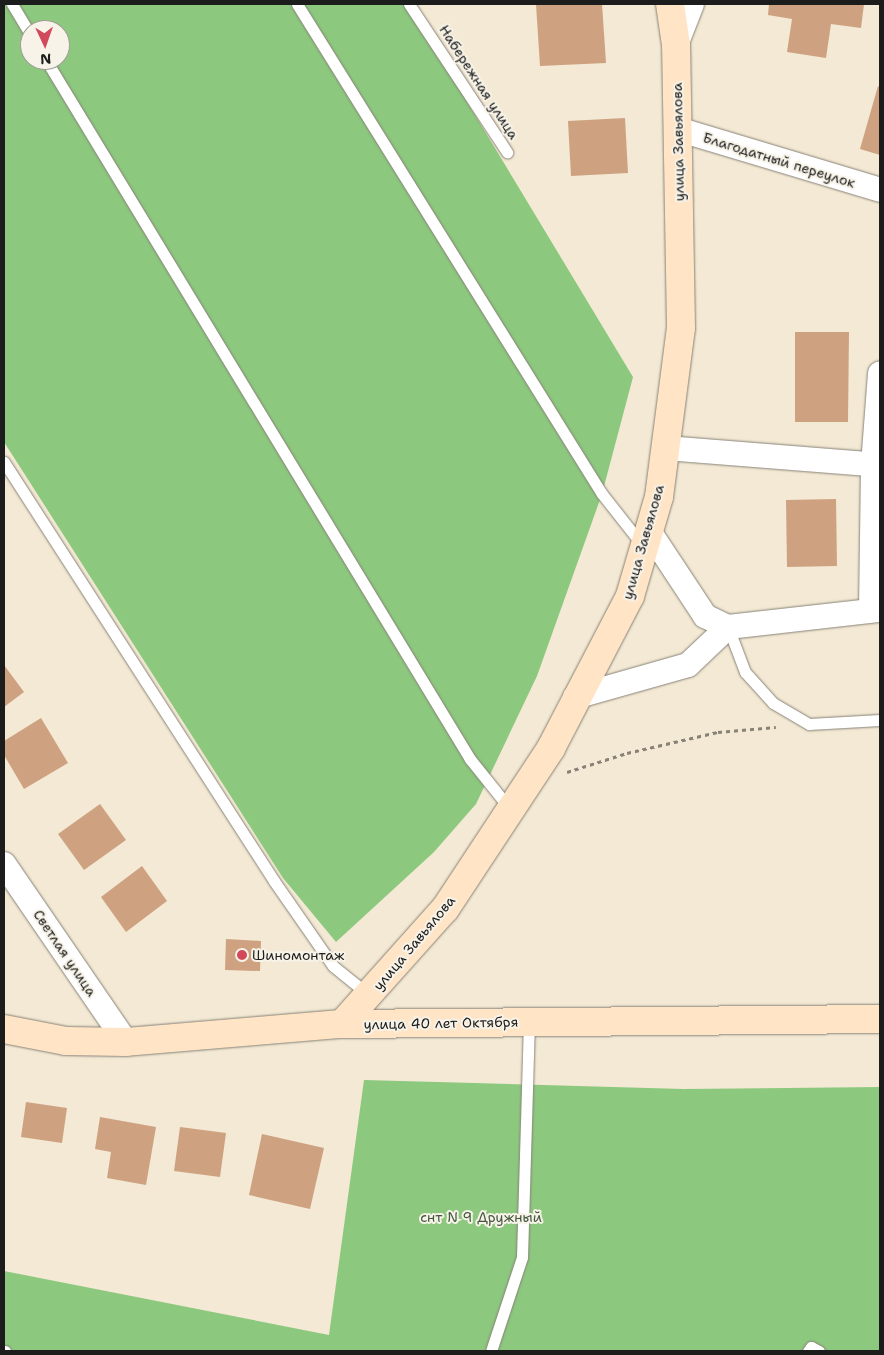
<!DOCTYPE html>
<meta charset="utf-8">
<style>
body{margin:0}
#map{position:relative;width:884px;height:1355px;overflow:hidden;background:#f3e9d4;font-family:"Shantell Sans",sans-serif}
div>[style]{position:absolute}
.green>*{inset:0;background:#8cc87e}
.building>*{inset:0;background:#cea280}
.path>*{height:3px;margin-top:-1.5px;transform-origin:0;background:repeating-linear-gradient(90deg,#888278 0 4px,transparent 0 8px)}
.roads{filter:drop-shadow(0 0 1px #888278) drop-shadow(0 0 1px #888278)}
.lane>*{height:11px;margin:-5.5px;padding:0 5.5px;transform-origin:5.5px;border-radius:5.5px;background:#fff}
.street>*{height:24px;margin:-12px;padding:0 12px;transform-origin:12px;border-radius:12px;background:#fff}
.secondary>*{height:28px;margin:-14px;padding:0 14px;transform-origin:14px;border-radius:14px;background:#ffe4c6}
.dots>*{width:14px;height:14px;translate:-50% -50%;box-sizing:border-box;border:2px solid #f7f3e8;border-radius:50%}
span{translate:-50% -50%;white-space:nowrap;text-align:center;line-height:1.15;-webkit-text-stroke:4px #f7f3e8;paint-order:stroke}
.street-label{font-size:14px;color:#1c1c1c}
.poi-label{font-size:14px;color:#1c1c1c}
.left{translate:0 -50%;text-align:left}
.park-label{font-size:14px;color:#43583e}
.frame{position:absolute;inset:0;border:5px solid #1c1c1c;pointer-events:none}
.north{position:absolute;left:20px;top:20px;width:50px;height:50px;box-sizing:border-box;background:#f7f3e8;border:1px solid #9f9d96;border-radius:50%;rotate:177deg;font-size:14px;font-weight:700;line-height:20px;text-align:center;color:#1c1c1c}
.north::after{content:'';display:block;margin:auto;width:18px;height:22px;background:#d1495b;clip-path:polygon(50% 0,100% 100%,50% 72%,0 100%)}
</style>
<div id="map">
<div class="green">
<i style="clip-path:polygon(evenodd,4px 4px,408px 4px,633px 377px,602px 494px,537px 676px,476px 804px,434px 852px,336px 942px,283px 878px,4px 442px,4px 4px,30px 30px,60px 30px,60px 60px,30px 60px,30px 30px)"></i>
<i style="clip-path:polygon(364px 1080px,683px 1089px,880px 1087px,880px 1351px,4px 1351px,4px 1271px,329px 1335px)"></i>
</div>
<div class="building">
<i style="clip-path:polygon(536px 4px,602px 4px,606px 63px,540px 66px)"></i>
<i style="clip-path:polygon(769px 4px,864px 4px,861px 28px,831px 24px,826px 58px,787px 52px,792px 19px,768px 15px)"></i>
<i style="clip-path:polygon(878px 86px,880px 87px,880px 155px,860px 149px)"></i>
<i style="clip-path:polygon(625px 118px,628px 173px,571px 176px,568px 121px)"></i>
<i style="clip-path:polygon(795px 332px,849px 332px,848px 422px,795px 422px)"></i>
<i style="clip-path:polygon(836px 499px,837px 566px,787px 567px,786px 500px)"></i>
<i style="clip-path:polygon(4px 665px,24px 692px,4px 707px)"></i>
<i style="clip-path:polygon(41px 718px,68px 763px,24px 789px,4px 755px,4px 741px)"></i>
<i style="clip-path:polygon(100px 804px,126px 840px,84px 870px,58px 834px)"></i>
<i style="clip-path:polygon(142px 866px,167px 901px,126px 932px,101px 897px)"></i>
<i style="clip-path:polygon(226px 939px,261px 941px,260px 971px,225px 970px)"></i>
<i style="clip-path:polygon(26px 1102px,67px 1108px,62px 1143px,21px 1137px)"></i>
<i style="clip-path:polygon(100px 1117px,156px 1127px,146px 1185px,107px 1178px,111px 1152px,95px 1149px)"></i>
<i style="clip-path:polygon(180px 1127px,226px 1133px,220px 1177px,174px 1171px)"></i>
<i style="clip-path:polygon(262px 1134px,324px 1148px,310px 1209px,249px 1195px)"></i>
</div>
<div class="path">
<i style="left:567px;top:772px;width:63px;rotate:-17.6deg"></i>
<i style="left:627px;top:753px;width:93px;rotate:-13deg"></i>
<i style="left:718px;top:732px;width:58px;rotate:-4.9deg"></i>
</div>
<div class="roads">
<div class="lane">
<i style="left:12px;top:4px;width:35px;rotate:59deg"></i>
<i style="left:297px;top:4px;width:577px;rotate:58.1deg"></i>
<i style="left:602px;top:494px;width:66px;rotate:51.7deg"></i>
<i style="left:409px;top:4px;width:178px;rotate:56.5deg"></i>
<i style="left:46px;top:60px;width:818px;rotate:58.76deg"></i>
<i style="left:470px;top:759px;width:64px;rotate:51.3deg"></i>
<i style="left:4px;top:462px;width:498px;rotate:57.2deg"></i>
<i style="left:274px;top:881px;width:103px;rotate:55.2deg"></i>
<i style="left:333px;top:966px;width:46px;rotate:38.9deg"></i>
<i style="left:728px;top:627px;width:48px;rotate:69.3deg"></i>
<i style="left:745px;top:672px;width:42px;rotate:47.9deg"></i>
<i style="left:773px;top:703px;width:42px;rotate:30.3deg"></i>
<i style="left:809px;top:724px;width:71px;rotate:-3.2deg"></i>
<i style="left:4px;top:1351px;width:1px"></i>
<i style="left:491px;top:1351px;width:99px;rotate:-71.7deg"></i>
<i style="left:522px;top:1257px;width:234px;rotate:-88.3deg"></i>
<i style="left:808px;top:1351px;width:5px;rotate:-53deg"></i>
<i style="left:811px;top:1347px;width:9px;rotate:27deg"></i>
</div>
<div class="street">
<i style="left:676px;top:45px;width:44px;rotate:-68.7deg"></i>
<i style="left:677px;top:129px;width:212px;rotate:16.7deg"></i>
<i style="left:665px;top:448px;width:216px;rotate:4.5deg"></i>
<i style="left:649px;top:531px;width:102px;rotate:56.6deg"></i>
<i style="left:705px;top:616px;width:25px;rotate:26deg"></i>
<i style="left:728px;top:627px;width:153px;rotate:-6.4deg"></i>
<i style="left:871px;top:610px;width:145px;rotate:-89.2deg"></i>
<i style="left:873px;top:465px;width:92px;rotate:-85.6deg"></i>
<i style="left:575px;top:697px;width:117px;rotate:-15.8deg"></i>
<i style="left:688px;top:665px;width:55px;rotate:-43.5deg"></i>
<i style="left:4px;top:864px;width:216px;rotate:55.6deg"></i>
</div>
<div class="secondary">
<i style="left:342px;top:1024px;width:154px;rotate:-48.2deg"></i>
<i style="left:445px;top:909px;width:193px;rotate:-56.6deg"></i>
<i style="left:551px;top:748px;width:171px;rotate:-62.5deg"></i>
<i style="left:630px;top:596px;width:103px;rotate:-73.7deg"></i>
<i style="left:659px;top:497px;width:170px;rotate:-82.6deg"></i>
<i style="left:681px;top:328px;width:283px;rotate:-91deg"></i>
<i style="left:676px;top:45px;width:41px;rotate:-98.3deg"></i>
<i style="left:4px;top:1029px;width:63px;rotate:11deg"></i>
<i style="left:66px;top:1041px;width:60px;rotate:1deg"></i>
<i style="left:126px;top:1042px;width:217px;rotate:-4.8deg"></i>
<i style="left:342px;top:1024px;width:538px;rotate:-0.53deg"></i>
</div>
</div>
<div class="dots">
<i style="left:242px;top:955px;background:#d1495b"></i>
</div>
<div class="street-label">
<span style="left:479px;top:82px;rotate:57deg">Набережная улица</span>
<span style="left:678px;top:142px;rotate:-91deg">улица Завьялова</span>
<span style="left:779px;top:160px;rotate:17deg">Благодатный переулок</span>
<span style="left:643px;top:542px;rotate:-74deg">улица Завьялова</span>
<span style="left:414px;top:943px;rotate:-50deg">улица Завьялова</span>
<span style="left:65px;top:953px;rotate:56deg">Светлая улица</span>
<span style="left:441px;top:1023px;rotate:-1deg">улица 40 лет Октября</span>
</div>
<div class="poi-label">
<span class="left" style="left:252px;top:955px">Шиномонтаж</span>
</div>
<div class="park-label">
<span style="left:481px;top:1217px">снт N 9 Дружный</span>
</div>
<div class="frame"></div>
<div class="north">N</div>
</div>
